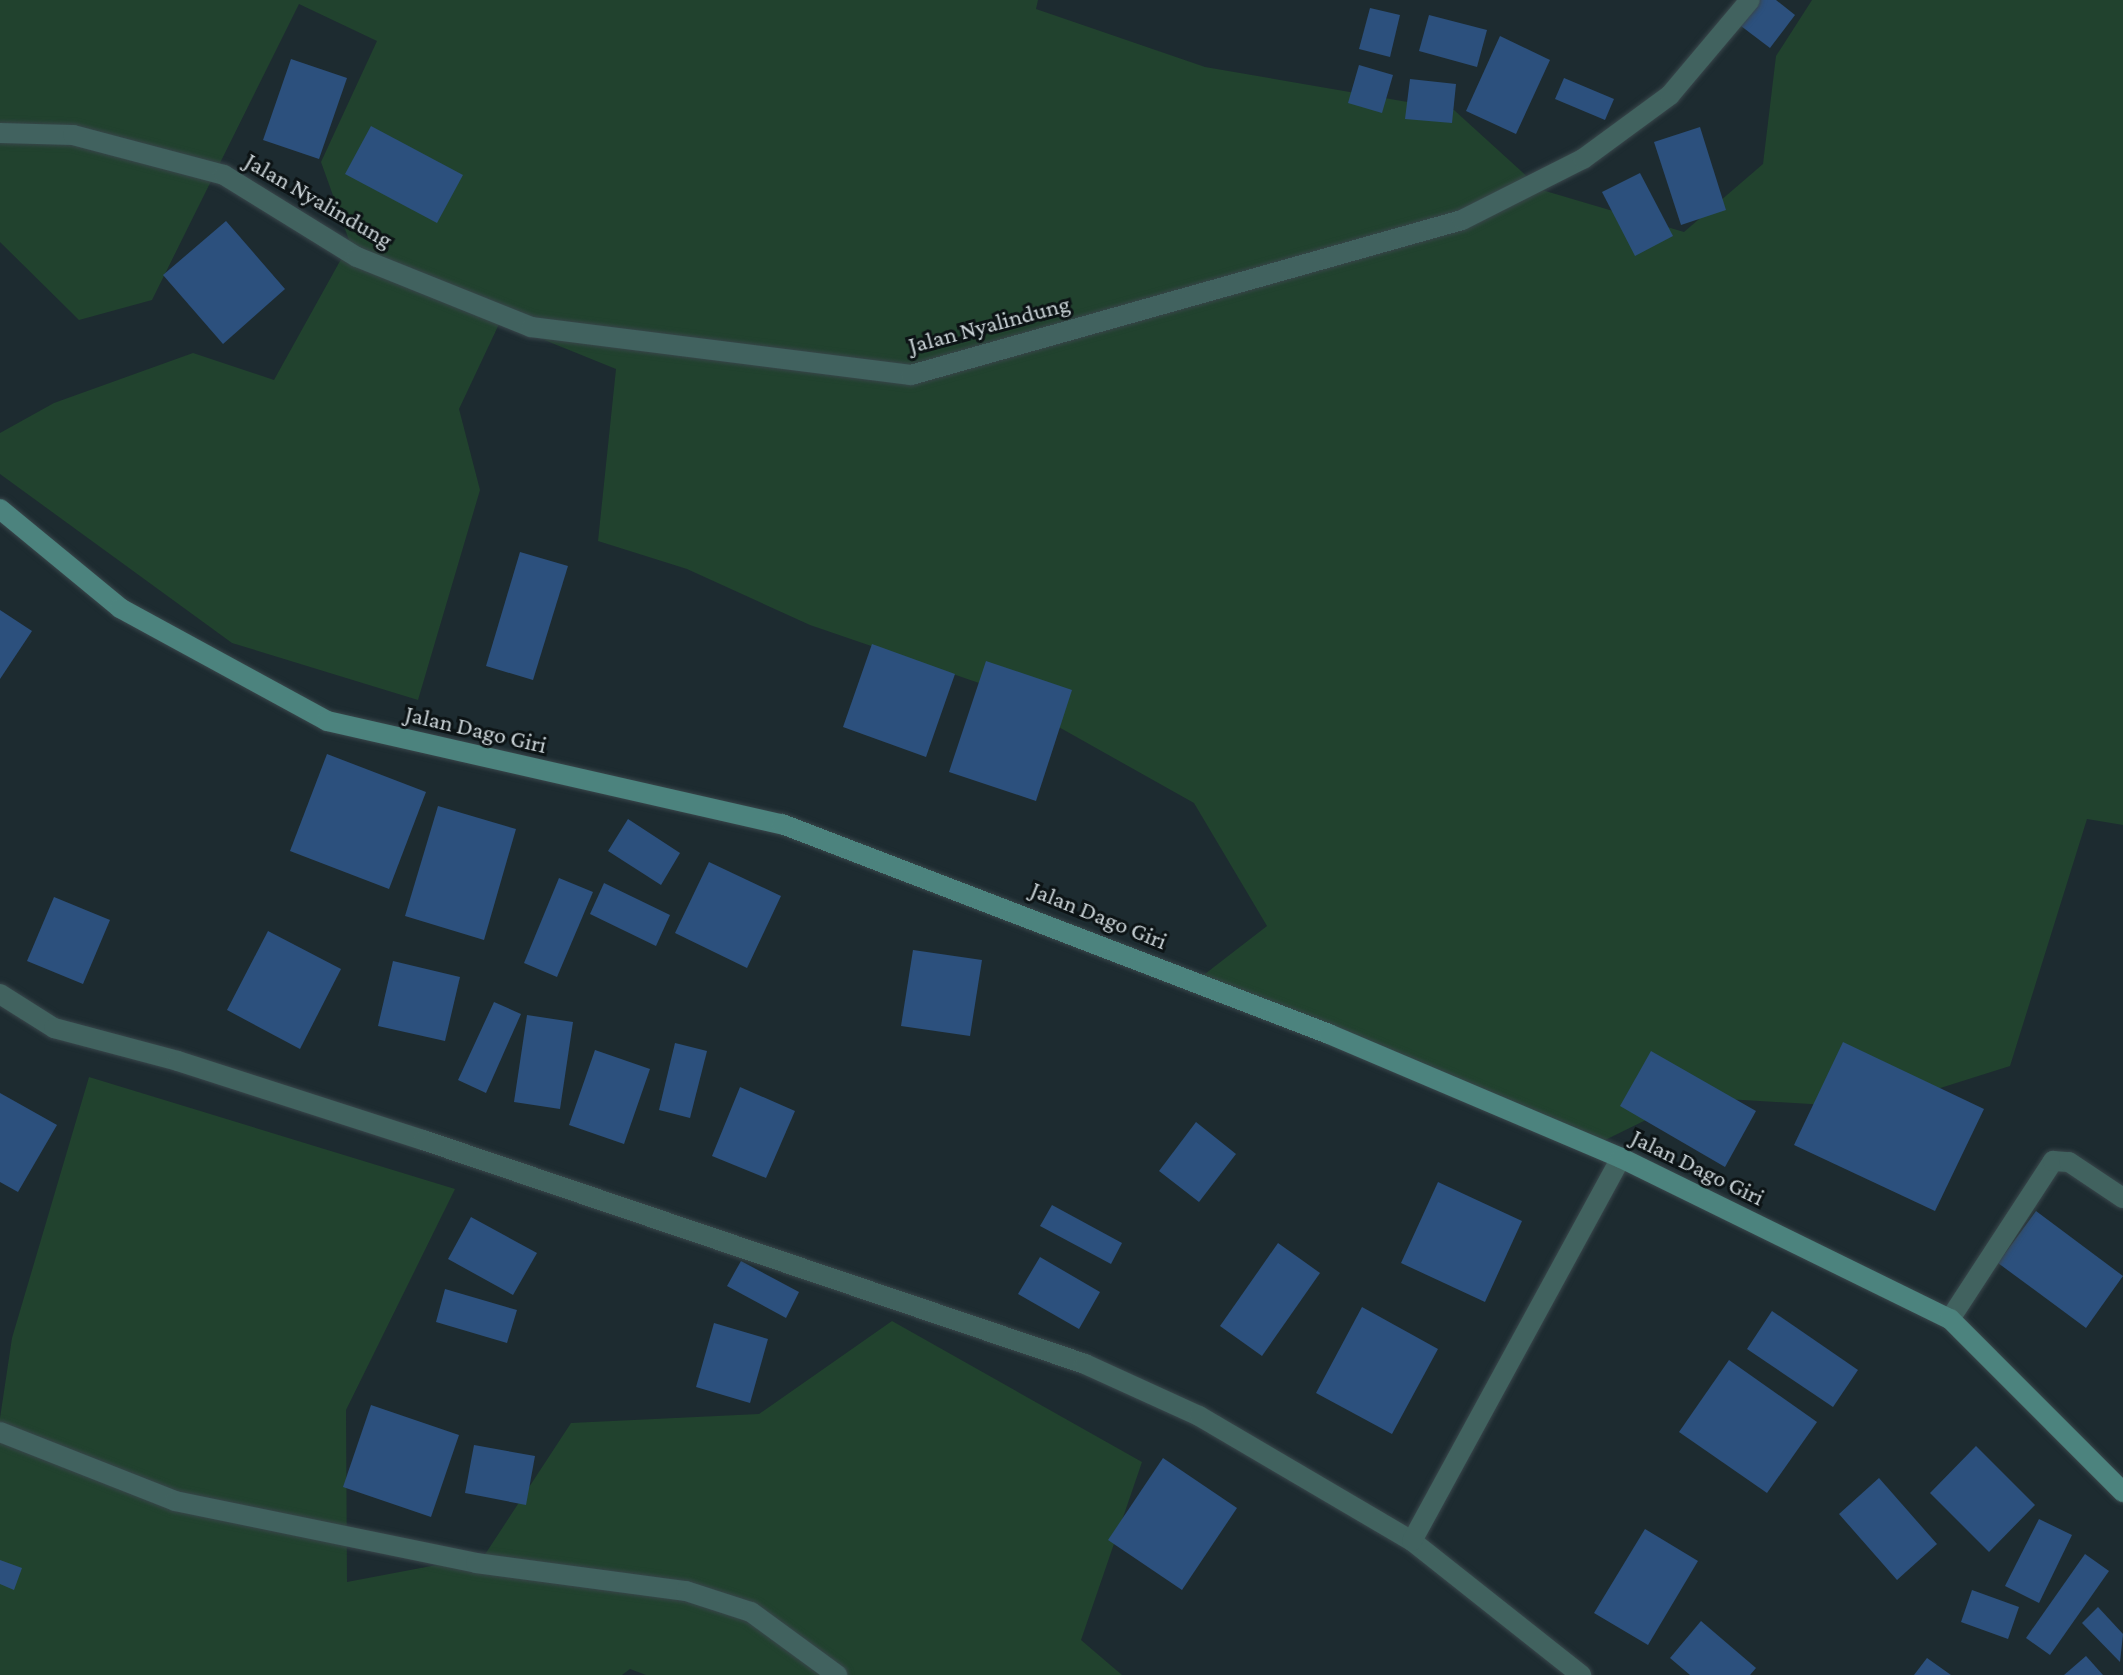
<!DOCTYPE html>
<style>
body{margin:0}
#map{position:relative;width:2123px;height:1675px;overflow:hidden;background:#1d2b30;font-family:"Crimson Pro",serif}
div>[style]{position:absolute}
.green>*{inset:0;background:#21422e}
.building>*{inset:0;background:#2c507d}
.roads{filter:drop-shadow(0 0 2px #39464b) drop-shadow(0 0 2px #39464b)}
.service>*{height:20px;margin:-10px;padding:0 10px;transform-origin:10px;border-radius:10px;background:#41625f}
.minor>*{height:20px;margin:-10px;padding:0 10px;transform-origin:10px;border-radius:10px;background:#41625f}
.secondary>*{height:20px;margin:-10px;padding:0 10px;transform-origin:10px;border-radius:10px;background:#4c837e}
span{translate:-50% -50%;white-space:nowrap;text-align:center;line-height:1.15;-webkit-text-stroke:6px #0c1315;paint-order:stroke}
.street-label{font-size:24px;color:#cad3d7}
</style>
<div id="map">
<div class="green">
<i style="clip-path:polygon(0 0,1038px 0,1036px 9px,1205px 67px,1454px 110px,1542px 190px,1684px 232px,1763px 164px,1776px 56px,1812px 0,2123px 0,2123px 825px,2087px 819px,2010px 1066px,1877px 1108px,1693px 1097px,1601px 1142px,1201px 977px,1267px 926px,1194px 803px,982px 684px,810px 625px,687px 569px,598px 541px,616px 369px,500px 322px,459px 409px,480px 490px,418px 700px,232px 643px,0 474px,0 433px,54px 403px,193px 353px,274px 380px,350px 243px,321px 162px,377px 41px,299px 4px,152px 300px,79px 320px,0 242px)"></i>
<i style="clip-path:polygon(89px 1077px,455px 1189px,346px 1410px,347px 1582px,484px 1556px,571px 1423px,759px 1414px,892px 1321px,1142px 1462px,1081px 1640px,1122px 1675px,646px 1675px,630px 1669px,622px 1675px,0 1675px,0 1418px,12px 1338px)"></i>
</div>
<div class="building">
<i style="clip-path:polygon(1754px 0,1776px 0,1795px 15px,1770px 48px,1737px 23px)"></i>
<i style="clip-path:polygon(1370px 8px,1400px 15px,1390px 57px,1359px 49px)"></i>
<i style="clip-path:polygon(1429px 15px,1487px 30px,1477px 67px,1419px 51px)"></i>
<i style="clip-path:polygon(1500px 36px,1550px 60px,1516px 134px,1466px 111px)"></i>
<i style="clip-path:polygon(291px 59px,347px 78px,319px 159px,263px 140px)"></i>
<i style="clip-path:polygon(1359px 65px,1393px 75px,1382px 113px,1348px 103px)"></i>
<i style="clip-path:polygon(1564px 78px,1614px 99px,1605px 120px,1555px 99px)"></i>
<i style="clip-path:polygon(1410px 79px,1456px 84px,1452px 123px,1405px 119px)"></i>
<i style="clip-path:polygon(371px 126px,463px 175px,437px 223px,345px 174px)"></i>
<i style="clip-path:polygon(1700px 127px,1726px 210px,1681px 225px,1654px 142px)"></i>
<i style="clip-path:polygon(1640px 173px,1673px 236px,1635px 256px,1602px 192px)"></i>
<i style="clip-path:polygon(226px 221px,285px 289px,223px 344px,163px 275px)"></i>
<i style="clip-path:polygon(520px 552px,568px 566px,533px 680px,486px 666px)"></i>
<i style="clip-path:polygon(0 610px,32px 631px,0 679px)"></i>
<i style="clip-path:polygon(872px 644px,955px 674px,926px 757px,843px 727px)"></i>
<i style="clip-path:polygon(986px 661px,1072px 690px,1036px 801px,949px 772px)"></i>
<i style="clip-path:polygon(327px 754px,426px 792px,389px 889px,290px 851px)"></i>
<i style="clip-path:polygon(438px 806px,516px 829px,484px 940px,405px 916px)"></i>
<i style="clip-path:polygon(628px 819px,680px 853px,661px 885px,608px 851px)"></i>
<i style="clip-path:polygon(709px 862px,781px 896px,747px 968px,675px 933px)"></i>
<i style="clip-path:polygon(559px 878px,593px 892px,557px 977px,524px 963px)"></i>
<i style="clip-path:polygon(604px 883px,670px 915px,656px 946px,590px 914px)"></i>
<i style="clip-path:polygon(54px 897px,110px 920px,83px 984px,27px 961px)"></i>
<i style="clip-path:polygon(268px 931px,341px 969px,300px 1049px,227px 1010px)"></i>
<i style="clip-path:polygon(913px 950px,982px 960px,970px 1036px,901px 1026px)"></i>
<i style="clip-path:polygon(393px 961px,460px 977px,445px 1041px,378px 1026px)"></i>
<i style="clip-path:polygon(494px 1002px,521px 1014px,486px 1093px,458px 1080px)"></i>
<i style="clip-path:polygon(527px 1015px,573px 1022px,560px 1109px,514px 1102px)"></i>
<i style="clip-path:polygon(1843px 1042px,1984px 1109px,1935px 1211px,1794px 1145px)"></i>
<i style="clip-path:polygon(675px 1043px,707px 1051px,690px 1118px,659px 1110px)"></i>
<i style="clip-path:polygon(595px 1050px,650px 1069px,624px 1144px,569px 1125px)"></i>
<i style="clip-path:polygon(1651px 1051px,1756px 1111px,1725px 1167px,1620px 1106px)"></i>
<i style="clip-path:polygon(740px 1087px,795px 1111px,766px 1178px,712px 1156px)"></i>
<i style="clip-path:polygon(0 1093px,57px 1125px,18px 1192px,0 1182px)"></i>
<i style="clip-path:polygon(1196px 1122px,1236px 1154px,1199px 1202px,1159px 1171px)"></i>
<i style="clip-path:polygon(1438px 1182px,1522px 1221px,1485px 1302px,1401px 1263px)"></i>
<i style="clip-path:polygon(1052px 1205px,1122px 1243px,1111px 1264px,1040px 1226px)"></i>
<i style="clip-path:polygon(2036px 1211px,2123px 1276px,2086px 1328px,1998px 1263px)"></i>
<i style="clip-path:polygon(471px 1217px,537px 1253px,513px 1295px,448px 1259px)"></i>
<i style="clip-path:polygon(1278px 1243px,1320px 1273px,1262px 1356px,1220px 1326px)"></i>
<i style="clip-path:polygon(1040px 1257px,1100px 1292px,1079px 1329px,1018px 1294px)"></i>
<i style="clip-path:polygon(741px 1261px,799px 1292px,786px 1318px,727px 1286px)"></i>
<i style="clip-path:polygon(445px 1289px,517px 1310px,507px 1343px,436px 1322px)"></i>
<i style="clip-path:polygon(1362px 1307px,1438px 1349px,1392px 1434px,1316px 1393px)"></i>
<i style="clip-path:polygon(1772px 1311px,1858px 1370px,1833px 1407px,1747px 1349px)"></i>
<i style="clip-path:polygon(714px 1323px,768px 1339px,750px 1403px,696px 1387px)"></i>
<i style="clip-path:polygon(1729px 1360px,1817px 1422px,1767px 1493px,1679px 1432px)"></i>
<i style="clip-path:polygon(371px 1405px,459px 1435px,431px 1517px,343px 1487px)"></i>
<i style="clip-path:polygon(474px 1445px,535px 1456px,526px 1505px,465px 1493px)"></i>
<i style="clip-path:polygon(1976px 1446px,2035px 1505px,1989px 1552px,1930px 1493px)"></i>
<i style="clip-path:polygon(1163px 1458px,1237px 1508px,1182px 1590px,1108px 1540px)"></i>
<i style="clip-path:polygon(1879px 1478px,1937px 1544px,1897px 1580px,1839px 1514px)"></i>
<i style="clip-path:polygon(2039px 1519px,2072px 1535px,2039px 1603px,2005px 1586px)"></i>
<i style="clip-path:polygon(1645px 1529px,1698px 1561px,1648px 1645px,1594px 1613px)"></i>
<i style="clip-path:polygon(2085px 1554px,2109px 1571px,2050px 1655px,2026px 1638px)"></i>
<i style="clip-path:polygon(0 1560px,22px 1568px,14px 1590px,0 1584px)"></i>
<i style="clip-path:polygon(1972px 1590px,2019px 1607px,2008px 1639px,1961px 1622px)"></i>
<i style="clip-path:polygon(2098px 1607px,2123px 1634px,2120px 1662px,2082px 1623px)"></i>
<i style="clip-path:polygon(1701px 1621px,1756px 1668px,1750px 1675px,1690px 1675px,1670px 1658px)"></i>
<i style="clip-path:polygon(2086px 1656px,2103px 1675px,2064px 1675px)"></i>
<i style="clip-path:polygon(1927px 1658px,1951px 1675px,1914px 1675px)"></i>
</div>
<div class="roads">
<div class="service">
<i style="left:0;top:133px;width:73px;rotate:1.6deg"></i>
<i style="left:73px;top:135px;width:156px;rotate:14.8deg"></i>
<i style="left:224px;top:175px;width:156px;rotate:31.7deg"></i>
<i style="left:357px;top:257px;width:188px;rotate:21.9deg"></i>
<i style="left:531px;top:327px;width:383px;rotate:7.2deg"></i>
<i style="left:911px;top:375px;width:572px;rotate:-15.71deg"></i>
<i style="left:1462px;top:220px;width:136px;rotate:-26.8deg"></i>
<i style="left:1583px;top:159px;width:108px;rotate:-36.3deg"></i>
<i style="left:1670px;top:95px;width:124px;rotate:-49.9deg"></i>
<i style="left:1950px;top:1319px;width:189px;rotate:-56.9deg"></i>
<i style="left:2053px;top:1161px;width:16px;rotate:4deg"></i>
<i style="left:2069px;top:1162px;width:65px;rotate:33.7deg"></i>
</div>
<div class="minor">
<i style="left:0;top:994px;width:64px;rotate:32.2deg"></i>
<i style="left:54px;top:1028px;width:128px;rotate:14.9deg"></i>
<i style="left:178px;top:1061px;width:257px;rotate:17.9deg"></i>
<i style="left:423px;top:1140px;width:699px;rotate:18.69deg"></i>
<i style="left:1085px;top:1364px;width:125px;rotate:24.5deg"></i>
<i style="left:1199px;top:1416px;width:247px;rotate:30.4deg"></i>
<i style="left:1412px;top:1541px;width:216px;rotate:38.4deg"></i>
<i style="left:0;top:1432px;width:188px;rotate:21.5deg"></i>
<i style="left:175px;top:1501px;width:307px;rotate:11.6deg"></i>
<i style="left:476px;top:1563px;width:212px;rotate:7.6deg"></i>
<i style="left:686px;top:1591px;width:68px;rotate:17.9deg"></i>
<i style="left:751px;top:1612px;width:107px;rotate:36.2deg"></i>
<i style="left:1412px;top:1541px;width:436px;rotate:-61.4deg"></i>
</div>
<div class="secondary">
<i style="left:0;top:509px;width:156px;rotate:39.5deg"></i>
<i style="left:120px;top:608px;width:236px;rotate:28.6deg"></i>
<i style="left:327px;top:721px;width:467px;rotate:12.8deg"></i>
<i style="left:782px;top:824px;width:586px;rotate:21deg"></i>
<i style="left:1329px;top:1034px;width:317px;rotate:23deg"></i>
<i style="left:1621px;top:1158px;width:366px;rotate:26.1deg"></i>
<i style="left:1950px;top:1319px;width:245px;rotate:45deg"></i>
</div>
</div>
<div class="street-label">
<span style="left:319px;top:200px;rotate:30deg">Jalan Nyalindung</span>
<span style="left:989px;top:324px;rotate:-15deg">Jalan Nyalindung</span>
<span style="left:476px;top:729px;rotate:13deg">Jalan Dago Giri</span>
<span style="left:1099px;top:915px;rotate:22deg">Jalan Dago Giri</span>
<span style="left:1698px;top:1167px;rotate:26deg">Jalan Dago Giri</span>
</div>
</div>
